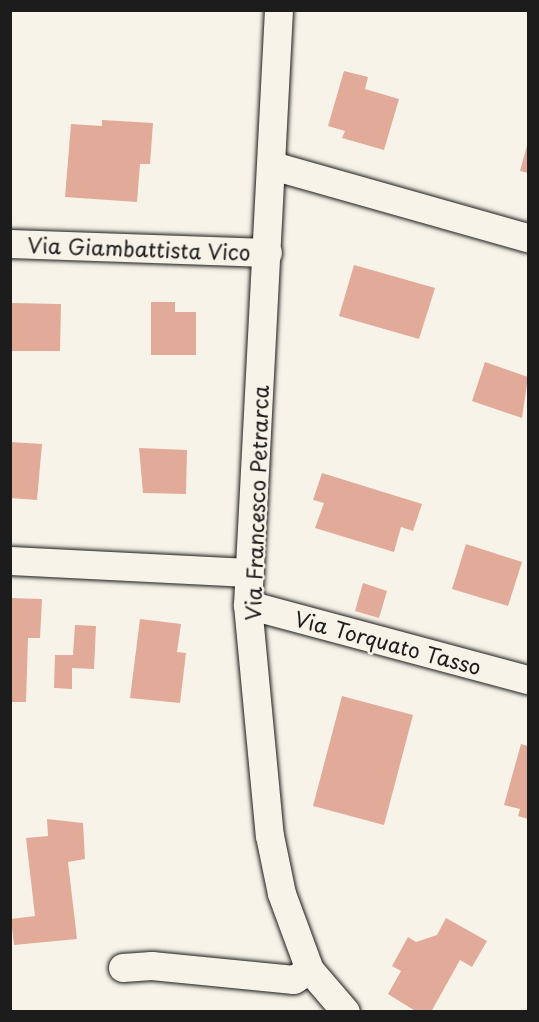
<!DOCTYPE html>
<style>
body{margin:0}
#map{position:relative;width:539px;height:1022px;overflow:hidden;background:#f7f3e8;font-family:"Playpen Sans",sans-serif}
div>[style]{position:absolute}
.building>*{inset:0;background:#e2ab99}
.roads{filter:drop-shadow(0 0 2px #1c1c1c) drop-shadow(0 0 2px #1c1c1c)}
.minor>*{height:28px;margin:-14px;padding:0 14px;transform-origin:14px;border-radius:14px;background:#f7f3e8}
span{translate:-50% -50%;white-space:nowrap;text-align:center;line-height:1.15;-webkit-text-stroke:5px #f7f3e8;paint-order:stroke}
.street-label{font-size:21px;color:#1c1c1c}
.frame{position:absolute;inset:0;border:12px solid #1c1c1c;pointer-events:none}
</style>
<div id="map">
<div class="building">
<i style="clip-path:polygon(344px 71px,368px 77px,365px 89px,399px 99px,384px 150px,342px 138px,345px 131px,328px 126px)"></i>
<i style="clip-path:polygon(102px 120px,153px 123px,150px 164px,140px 164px,137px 202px,65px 197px,71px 124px,102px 126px)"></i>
<i style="clip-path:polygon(528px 142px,528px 173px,520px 171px)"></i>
<i style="clip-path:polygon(354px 265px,435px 288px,419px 339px,339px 316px)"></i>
<i style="clip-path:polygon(151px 302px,175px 302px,175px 312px,196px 312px,196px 355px,151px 355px)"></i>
<i style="clip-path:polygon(12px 303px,61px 304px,60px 351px,12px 351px)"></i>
<i style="clip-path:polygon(485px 362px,528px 377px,522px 418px,472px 401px)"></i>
<i style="clip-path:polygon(10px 442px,42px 444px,37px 500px,10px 498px)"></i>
<i style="clip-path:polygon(139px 448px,187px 450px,186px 494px,143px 493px)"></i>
<i style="clip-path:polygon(322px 473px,422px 504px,413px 531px,401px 527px,394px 552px,315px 528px,324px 503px,313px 500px)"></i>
<i style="clip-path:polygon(466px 544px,522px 562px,508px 606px,452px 589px)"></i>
<i style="clip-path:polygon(363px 583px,387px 591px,379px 618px,355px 611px)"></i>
<i style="clip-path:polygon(10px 598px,42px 599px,40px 638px,28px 638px,26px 702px,10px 702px)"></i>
<i style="clip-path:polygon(140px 619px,181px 624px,177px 652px,186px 653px,180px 703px,130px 698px)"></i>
<i style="clip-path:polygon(75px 625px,96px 626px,94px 669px,72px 668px,72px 689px,54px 688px,55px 655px,73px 655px)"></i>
<i style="clip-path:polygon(342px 696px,413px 715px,384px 825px,313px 806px)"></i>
<i style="clip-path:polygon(521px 744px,528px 746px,528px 819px,518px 816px,520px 809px,504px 805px)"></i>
<i style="clip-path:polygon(47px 819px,83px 823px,85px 859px,68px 862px,77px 939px,14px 945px,11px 919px,35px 916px,26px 838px,48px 836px)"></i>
<i style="clip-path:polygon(446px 918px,487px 941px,472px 967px,460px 960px,431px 1012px,417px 1012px,388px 994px,401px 971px,392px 966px,408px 937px,416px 942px,437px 935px)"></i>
</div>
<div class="roads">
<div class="minor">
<i style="left:279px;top:10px;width:596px;rotate:92.98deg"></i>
<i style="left:248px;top:605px;width:232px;rotate:84.6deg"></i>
<i style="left:270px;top:836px;width:59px;rotate:78.3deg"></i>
<i style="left:282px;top:894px;width:81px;rotate:69.8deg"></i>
<i style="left:310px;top:970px;width:55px;rotate:49.4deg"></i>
<i style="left:273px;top:166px;width:265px;rotate:15.8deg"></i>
<i style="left:10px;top:244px;width:258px;rotate:2deg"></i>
<i style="left:10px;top:561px;width:240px;rotate:2.9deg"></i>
<i style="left:248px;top:605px;width:290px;rotate:15deg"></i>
<i style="left:123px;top:968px;width:29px;rotate:-4deg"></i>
<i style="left:152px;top:966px;width:143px;rotate:5.6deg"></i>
<i style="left:294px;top:980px;width:19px;rotate:-32deg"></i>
</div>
</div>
<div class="street-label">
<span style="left:139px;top:248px;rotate:2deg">Via Giambattista Vico</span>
<span style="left:256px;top:503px;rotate:-88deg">Via Francesco Petrarca</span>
<span style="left:388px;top:642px;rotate:15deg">Via Torquato Tasso</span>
</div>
<div class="frame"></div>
</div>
